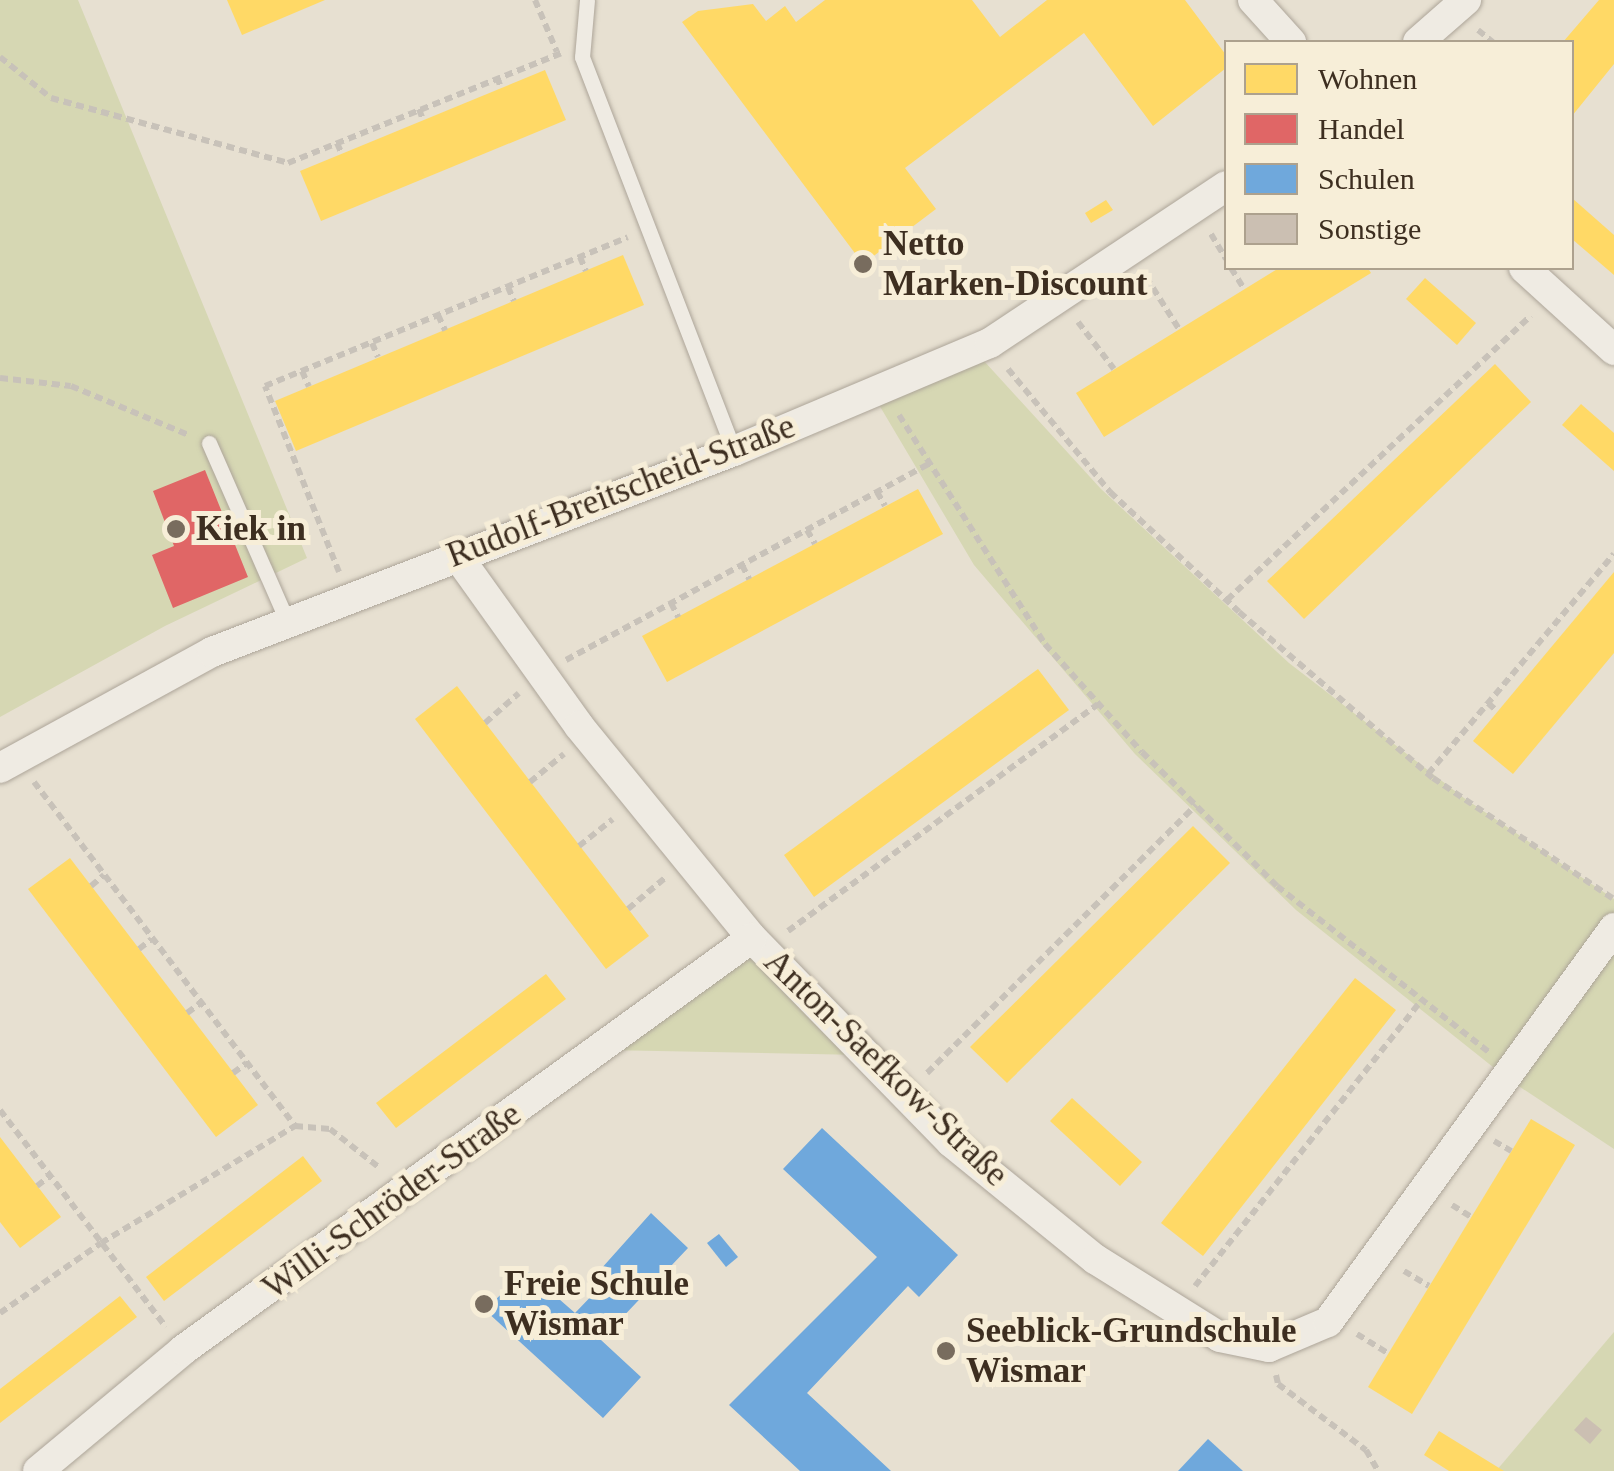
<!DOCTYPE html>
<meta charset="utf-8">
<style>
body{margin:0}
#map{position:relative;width:1614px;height:1471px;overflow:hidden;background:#e7e0d1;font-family:"Times New Roman",serif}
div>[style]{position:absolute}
.green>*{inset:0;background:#d6d7b3}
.homes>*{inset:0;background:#ffd966}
.shops>*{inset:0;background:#e06666}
.schools>*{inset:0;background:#6fa8dc}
.building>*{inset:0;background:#cbbfb2}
.path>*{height:6px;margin-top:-3px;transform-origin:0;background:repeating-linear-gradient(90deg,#c8c2b9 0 8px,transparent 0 13px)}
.roads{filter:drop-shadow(0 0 2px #ada599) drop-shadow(0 0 2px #ada599)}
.lane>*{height:15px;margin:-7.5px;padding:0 7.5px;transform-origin:7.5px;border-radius:7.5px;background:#efebe3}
.street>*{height:30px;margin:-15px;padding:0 15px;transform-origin:15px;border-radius:15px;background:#efebe3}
.dots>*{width:28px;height:28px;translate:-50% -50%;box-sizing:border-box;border:5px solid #f7eed8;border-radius:50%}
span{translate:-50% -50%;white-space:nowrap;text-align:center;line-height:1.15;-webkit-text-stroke:10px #f7eed8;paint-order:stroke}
.poi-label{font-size:35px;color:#3d2e20;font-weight:700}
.left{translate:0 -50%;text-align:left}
.street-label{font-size:35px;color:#3d2e20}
.legend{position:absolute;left:1224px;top:40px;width:350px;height:230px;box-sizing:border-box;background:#f7eed8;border:2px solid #ada18e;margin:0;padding:12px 18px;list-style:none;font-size:30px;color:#3d2e20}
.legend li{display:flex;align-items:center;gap:20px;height:50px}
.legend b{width:50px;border:2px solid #ada18e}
</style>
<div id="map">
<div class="green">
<i style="clip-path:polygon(0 0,78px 0,307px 558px,165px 626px,0 717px)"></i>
<i style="clip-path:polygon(974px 350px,1101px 489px,1289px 663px,1464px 798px,1614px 899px,1614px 1149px,1508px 1079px,1296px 910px,1135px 754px,974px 565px,872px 393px)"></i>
<i style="clip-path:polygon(752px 938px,862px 1055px,604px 1050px)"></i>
<i style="clip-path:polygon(1614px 1332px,1614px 1471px,1496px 1471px)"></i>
</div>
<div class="homes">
<i style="clip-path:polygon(227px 0,325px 0,242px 35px)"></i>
<i style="clip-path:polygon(825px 0,972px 0,1000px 37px,1047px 0,1185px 0,1226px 55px,1226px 68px,1153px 126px,1084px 33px,905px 168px,936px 209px,863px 264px,682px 22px,698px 11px,753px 4px,766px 21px,785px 6px,796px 22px)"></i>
<i style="clip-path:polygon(1599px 0,1614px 0,1614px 64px,1572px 116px,1572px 42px,1563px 42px)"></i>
<i style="clip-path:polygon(545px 70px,566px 120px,321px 221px,300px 171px)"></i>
<i style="clip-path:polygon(1572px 198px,1614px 235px,1614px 275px,1572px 239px)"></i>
<i style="clip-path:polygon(1106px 200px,1113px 210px,1091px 223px,1085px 213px)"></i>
<i style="clip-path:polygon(623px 255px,644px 305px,296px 451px,275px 401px)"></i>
<i style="clip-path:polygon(1279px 268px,1368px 268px,1371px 273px,1104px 437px,1076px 393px)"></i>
<i style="clip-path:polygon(1425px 278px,1476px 323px,1457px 345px,1406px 299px)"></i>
<i style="clip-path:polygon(1495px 364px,1531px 402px,1304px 619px,1267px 581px)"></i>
<i style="clip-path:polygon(1581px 404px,1614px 433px,1614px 471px,1562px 425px)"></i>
<i style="clip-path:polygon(918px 489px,943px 534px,667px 682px,642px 636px)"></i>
<i style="clip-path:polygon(1614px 572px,1614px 653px,1513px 774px,1473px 741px)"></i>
<i style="clip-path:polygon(1038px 669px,1069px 710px,814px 897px,784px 855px)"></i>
<i style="clip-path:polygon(457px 686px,649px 936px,606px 969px,415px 719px)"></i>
<i style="clip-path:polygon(1193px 826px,1230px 863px,1007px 1083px,970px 1047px)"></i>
<i style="clip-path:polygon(70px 858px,258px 1105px,216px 1137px,28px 889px)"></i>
<i style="clip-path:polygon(546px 974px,566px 999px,396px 1128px,376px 1103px)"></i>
<i style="clip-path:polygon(1355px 978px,1396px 1010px,1203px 1256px,1161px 1223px)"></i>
<i style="clip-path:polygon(1072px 1098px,1142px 1162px,1120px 1186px,1050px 1121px)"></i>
<i style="clip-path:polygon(1531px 1119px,1575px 1145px,1412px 1414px,1368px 1387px)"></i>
<i style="clip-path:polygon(0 1137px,61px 1217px,20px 1248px,0 1222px)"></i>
<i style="clip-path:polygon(303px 1156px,322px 1181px,164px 1301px,146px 1277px)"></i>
<i style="clip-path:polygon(120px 1296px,137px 1317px,0 1423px,0 1389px)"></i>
<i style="clip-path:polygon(1439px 1431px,1504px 1471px,1449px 1471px,1424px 1455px)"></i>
</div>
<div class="shops">
<i style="clip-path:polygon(205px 470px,248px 577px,173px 608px,152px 555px,174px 546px,153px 491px)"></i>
</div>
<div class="schools">
<i style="clip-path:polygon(822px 1128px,958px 1255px,919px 1297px,908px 1286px,807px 1393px,891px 1471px,800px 1471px,729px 1405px,877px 1257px,783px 1169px)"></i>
<i style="clip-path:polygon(651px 1213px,688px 1248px,601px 1340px,641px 1377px,603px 1418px,485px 1310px,526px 1270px,575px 1313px,601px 1286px,592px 1279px)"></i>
<i style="clip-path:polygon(719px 1234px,738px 1257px,726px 1267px,707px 1243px)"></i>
<i style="clip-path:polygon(1208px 1439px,1243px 1471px,1178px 1471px)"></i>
</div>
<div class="building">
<i style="clip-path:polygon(1586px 1417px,1602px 1430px,1590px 1444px,1574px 1430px)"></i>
</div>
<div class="path">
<i style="left:535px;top:0;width:56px;rotate:67.1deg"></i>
<i style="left:1478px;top:30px;width:19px;rotate:39deg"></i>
<i style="left:0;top:57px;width:65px;rotate:38.8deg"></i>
<i style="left:51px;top:98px;width:246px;rotate:15.3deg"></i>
<i style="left:288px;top:163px;width:294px;rotate:-21.9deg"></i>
<i style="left:497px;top:77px;width:12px;rotate:70deg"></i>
<i style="left:419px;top:109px;width:12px;rotate:70deg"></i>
<i style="left:337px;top:143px;width:12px;rotate:66deg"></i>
<i style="left:1211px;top:234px;width:29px;rotate:59deg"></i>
<i style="left:580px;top:257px;width:15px;rotate:67deg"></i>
<i style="left:1231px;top:268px;width:25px;rotate:58deg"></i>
<i style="left:1146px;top:277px;width:62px;rotate:57.6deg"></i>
<i style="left:508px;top:287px;width:15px;rotate:67deg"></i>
<i style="left:438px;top:315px;width:17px;rotate:65deg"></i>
<i style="left:1078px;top:322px;width:59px;rotate:52.5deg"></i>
<i style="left:372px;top:343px;width:15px;rotate:67deg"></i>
<i style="left:1008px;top:369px;width:160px;rotate:50.3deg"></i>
<i style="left:1110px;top:492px;width:176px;rotate:42.9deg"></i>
<i style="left:1239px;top:612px;width:255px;rotate:40.6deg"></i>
<i style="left:1433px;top:778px;width:216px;rotate:33.8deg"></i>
<i style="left:302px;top:371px;width:17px;rotate:66deg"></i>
<i style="left:0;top:378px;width:71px;rotate:6.4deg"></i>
<i style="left:71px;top:386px;width:128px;rotate:22.6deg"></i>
<i style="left:899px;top:415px;width:272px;rotate:57.5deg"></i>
<i style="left:1045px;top:644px;width:145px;rotate:48.1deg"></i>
<i style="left:1142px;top:752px;width:190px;rotate:44.8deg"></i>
<i style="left:1277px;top:886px;width:271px;rotate:38.1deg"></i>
<i style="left:877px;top:492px;width:16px;rotate:60deg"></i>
<i style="left:807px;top:530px;width:16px;rotate:60deg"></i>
<i style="left:742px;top:565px;width:16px;rotate:63deg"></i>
<i style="left:339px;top:572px;width:200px;rotate:-111.7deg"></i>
<i style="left:265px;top:386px;width:392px;rotate:-22.3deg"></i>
<i style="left:1227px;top:600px;width:416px;rotate:-43.1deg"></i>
<i style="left:671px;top:603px;width:16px;rotate:63deg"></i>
<i style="left:566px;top:660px;width:414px;rotate:-28.4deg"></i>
<i style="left:1488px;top:703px;width:13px;rotate:42deg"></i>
<i style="left:485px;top:723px;width:45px;rotate:-41.4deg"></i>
<i style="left:1428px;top:774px;width:288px;rotate:-49.8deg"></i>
<i style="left:34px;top:782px;width:432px;rotate:52.8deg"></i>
<i style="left:530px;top:782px;width:44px;rotate:-39.5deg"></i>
<i style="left:579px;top:846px;width:43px;rotate:-38.5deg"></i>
<i style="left:91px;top:886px;width:17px;rotate:-40deg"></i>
<i style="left:628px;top:909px;width:48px;rotate:-40deg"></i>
<i style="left:788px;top:931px;width:384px;rotate:-36.2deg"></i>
<i style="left:139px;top:949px;width:16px;rotate:-38deg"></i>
<i style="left:187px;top:1013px;width:17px;rotate:-36deg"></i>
<i style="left:233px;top:1073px;width:17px;rotate:-36deg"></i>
<i style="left:927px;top:1073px;width:380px;rotate:-44.9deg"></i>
<i style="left:0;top:1110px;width:273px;rotate:52.6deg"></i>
<i style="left:1494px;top:1141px;width:20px;rotate:30deg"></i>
<i style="left:37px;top:1186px;width:16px;rotate:-38deg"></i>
<i style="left:1452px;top:1205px;width:22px;rotate:32deg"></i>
<i style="left:1404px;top:1271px;width:29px;rotate:31deg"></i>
<i style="left:1195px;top:1286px;width:364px;rotate:-51.6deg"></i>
<i style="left:0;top:1313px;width:123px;rotate:-34.7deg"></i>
<i style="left:101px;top:1243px;width:227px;rotate:-31.1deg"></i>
<i style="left:295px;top:1126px;width:35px;rotate:5deg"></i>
<i style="left:330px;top:1129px;width:63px;rotate:38deg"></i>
<i style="left:1357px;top:1334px;width:36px;rotate:32deg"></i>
<i style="left:1276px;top:1375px;width:9px;rotate:77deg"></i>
<i style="left:1278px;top:1384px;width:110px;rotate:36.9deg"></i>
<i style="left:1366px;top:1450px;width:24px;rotate:60deg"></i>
</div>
<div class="roads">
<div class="lane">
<i style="left:587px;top:0;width:57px;rotate:95deg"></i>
<i style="left:582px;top:57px;width:422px;rotate:68.9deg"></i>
<i style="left:209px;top:443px;width:194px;rotate:66.3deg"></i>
</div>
<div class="street">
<i style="left:1253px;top:0;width:57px;rotate:47.9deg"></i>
<i style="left:1418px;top:42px;width:64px;rotate:-41.2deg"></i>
<i style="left:1524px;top:268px;width:122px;rotate:42.3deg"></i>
<i style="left:456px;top:554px;width:211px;rotate:54.4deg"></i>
<i style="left:579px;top:726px;width:274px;rotate:50.8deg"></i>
<i style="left:752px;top:938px;width:285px;rotate:45.7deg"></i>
<i style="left:951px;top:1142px;width:186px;rotate:39.1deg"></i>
<i style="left:1095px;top:1259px;width:147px;rotate:32deg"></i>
<i style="left:1220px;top:1337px;width:50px;rotate:11.5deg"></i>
<i style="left:1269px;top:1347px;width:64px;rotate:-23deg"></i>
<i style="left:1328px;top:1322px;width:487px;rotate:-54deg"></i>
<i style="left:0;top:768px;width:242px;rotate:-28.7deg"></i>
<i style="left:212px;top:652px;width:559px;rotate:-21.06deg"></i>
<i style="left:734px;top:451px;width:278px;rotate:-22.9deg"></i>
<i style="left:990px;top:343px;width:283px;rotate:-33.6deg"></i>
<i style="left:38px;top:1471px;width:189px;rotate:-39.8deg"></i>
<i style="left:183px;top:1350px;width:702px;rotate:-35.91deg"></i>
</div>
</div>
<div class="dots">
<i style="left:863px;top:264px;background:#786c5e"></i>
<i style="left:176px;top:529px;background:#786c5e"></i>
<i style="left:484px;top:1304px;background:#786c5e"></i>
<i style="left:946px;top:1351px;background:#786c5e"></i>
</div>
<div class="poi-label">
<span class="left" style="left:883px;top:264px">Netto<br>Marken-Discount</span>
<span class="left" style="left:196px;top:529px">Kiek in</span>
<span class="left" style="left:504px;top:1304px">Freie Schule<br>Wismar</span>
<span class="left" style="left:966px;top:1351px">Seeblick-Grundschule<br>Wismar</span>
</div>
<div class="street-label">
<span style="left:621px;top:491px;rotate:-21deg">Rudolf-Breitscheid-Straße</span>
<span style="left:886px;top:1068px;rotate:44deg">Anton-Saefkow-Straße</span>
<span style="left:392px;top:1201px;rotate:-36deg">Willi-Schröder-Straße</span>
</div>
<ul class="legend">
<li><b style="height:28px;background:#ffd966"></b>Wohnen</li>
<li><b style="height:28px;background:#e06666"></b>Handel</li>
<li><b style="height:28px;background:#6fa8dc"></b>Schulen</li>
<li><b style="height:28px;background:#cbbfb2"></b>Sonstige</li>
</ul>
</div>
